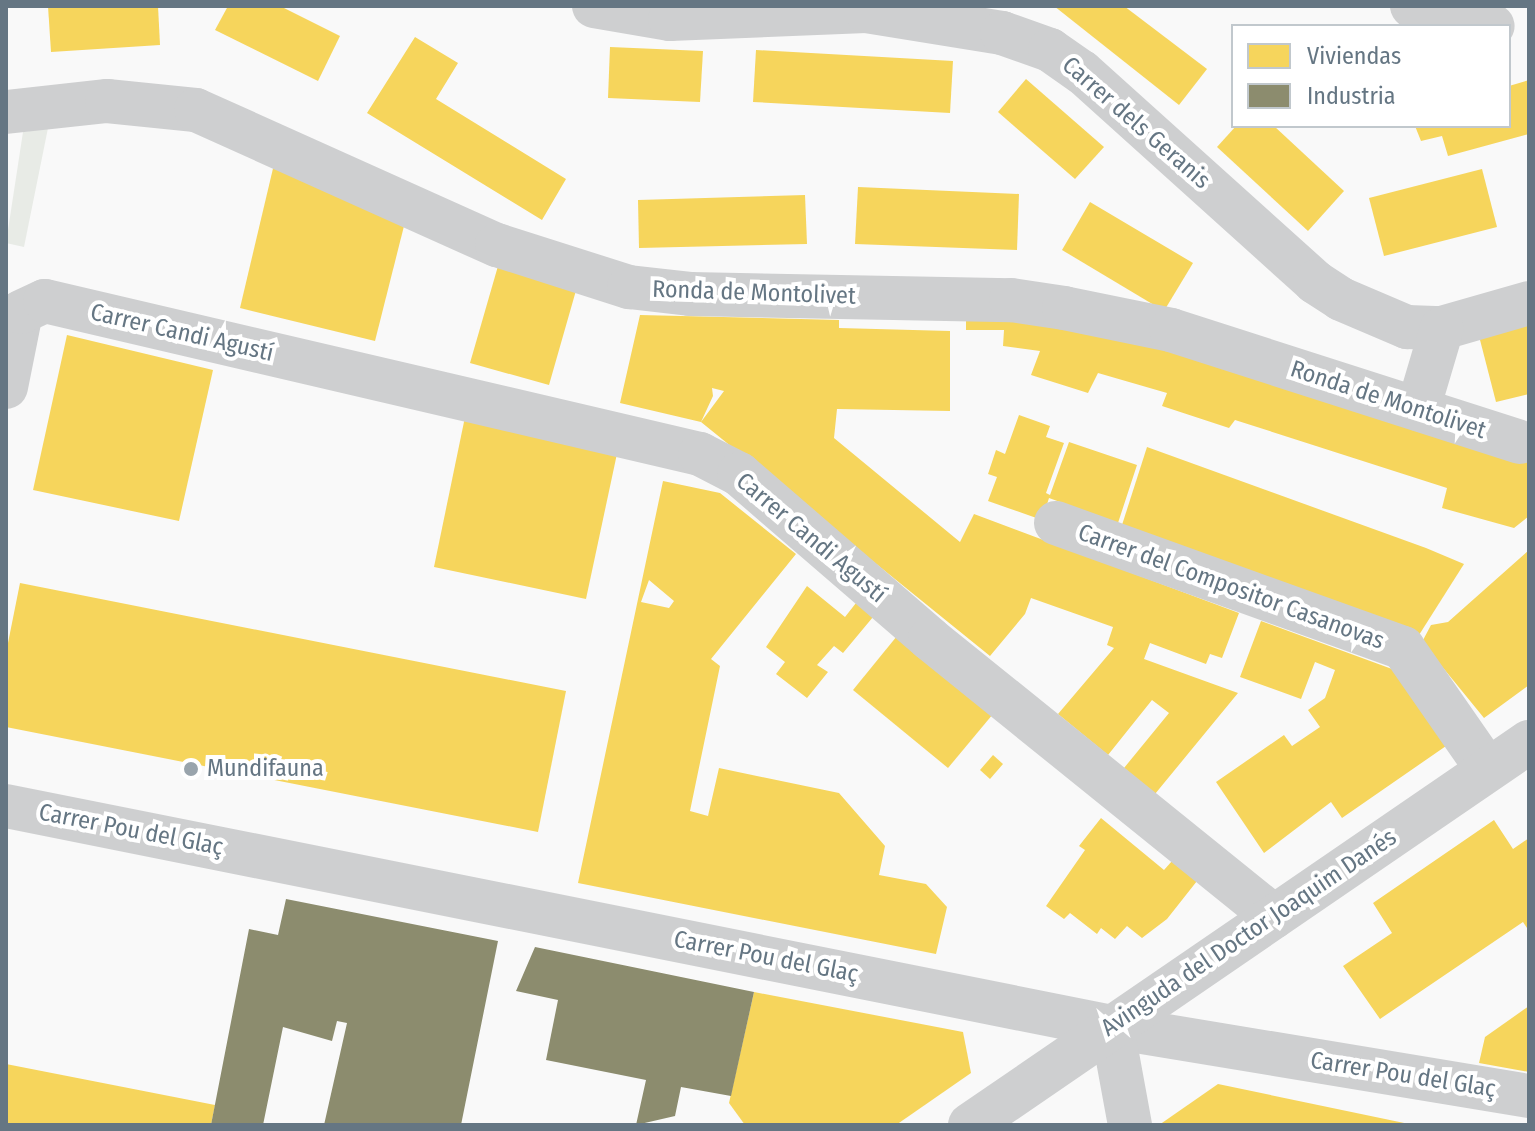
<!DOCTYPE html>
<meta charset="utf-8">
<style>
body{margin:0}
#map{position:relative;width:1535px;height:1131px;overflow:hidden;background:#f9f9f9;font-family:"Fira Sans Condensed",sans-serif}
div>[style]{position:absolute}
.green>*{inset:0;background:#e8ebe6}
.homes>*{inset:0;background:#f6d55c}
.industry>*{inset:0;background:#8c8c6e}
.minor>*{height:44px;margin:-22px;padding:0 22px;transform-origin:22px;border-radius:22px;background:#cecfd0}
.tertiary>*{height:44px;margin:-22px;padding:0 22px;transform-origin:22px;border-radius:22px;background:#cecfd0}
.dots>*{width:22px;height:22px;translate:-50% -50%;box-sizing:border-box;border:4px solid #fff;border-radius:50%}
span{translate:-50% -50%;white-space:nowrap;text-align:center;line-height:1.15;-webkit-text-stroke:8px #fff;paint-order:stroke}
.street-label{font-size:24px;color:#657683}
.poi-label{font-size:24px;color:#657683}
.left{translate:0 -50%;text-align:left}
.frame{position:absolute;inset:0;border:8px solid #657683;pointer-events:none}
.legend{position:absolute;left:1231px;top:24px;width:280px;height:104px;box-sizing:border-box;background:#fff;border:2px solid #c1c8cd;margin:0;padding:10px 14px;list-style:none;font-size:24px;color:#657683}
.legend li{display:flex;align-items:center;gap:16px;height:40px}
.legend b{width:40px;border:2px solid #c1c8cd}
</style>
<div id="map">
<div class="green">
<i style="clip-path:polygon(48px 128px,24px 247px,6px 243px,23px 132px)"></i>
</div>
<div class="homes">
<i style="clip-path:polygon(48px 6px,158px 6px,160px 45px,51px 52px)"></i>
<i style="clip-path:polygon(228px 6px,280px 6px,340px 36px,318px 81px,215px 30px)"></i>
<i style="clip-path:polygon(1054px 6px,1124px 6px,1207px 69px,1179px 105px)"></i>
<i style="clip-path:polygon(415px 37px,458px 63px,436px 99px,566px 179px,542px 220px,367px 113px)"></i>
<i style="clip-path:polygon(610px 47px,703px 51px,700px 102px,608px 98px)"></i>
<i style="clip-path:polygon(756px 50px,953px 61px,950px 113px,753px 102px)"></i>
<i style="clip-path:polygon(1026px 79px,1104px 147px,1075px 179px,998px 112px)"></i>
<i style="clip-path:polygon(1529px 80px,1529px 134px,1448px 156px,1442px 136px,1421px 141px,1415px 126px,1509px 126px,1509px 86px)"></i>
<i style="clip-path:polygon(1236px 126px,1274px 126px,1344px 191px,1308px 231px,1217px 147px)"></i>
<i style="clip-path:polygon(275px 160px,404px 226px,375px 341px,240px 308px)"></i>
<i style="clip-path:polygon(1482px 169px,1497px 227px,1384px 256px,1369px 198px)"></i>
<i style="clip-path:polygon(858px 187px,1019px 194px,1017px 250px,855px 244px)"></i>
<i style="clip-path:polygon(805px 195px,807px 244px,639px 248px,638px 200px)"></i>
<i style="clip-path:polygon(1090px 202px,1193px 263px,1164px 311px,1062px 250px)"></i>
<i style="clip-path:polygon(498px 266px,577px 287px,549px 385px,470px 363px)"></i>
<i style="clip-path:polygon(966px 311px,1116px 329px,1529px 460px,1529px 516px,1514px 528px,1442px 508px,1447px 488px,1235px 420px,1229px 428px,1162px 406px,1167px 393px,1098px 373px,1088px 393px,1031px 375px,1040px 351px,1003px 346px,1004px 330px,966px 330px)"></i>
<i style="clip-path:polygon(evenodd,640px 315px,839px 320px,839px 328px,950px 331px,950px 411px,837px 409px,834px 438px,960px 542px,974px 514px,1239px 613px,1222px 658px,1210px 654px,1206px 664px,1150px 643px,1144px 659px,1238px 693px,1155px 794px,1124px 768px,1169px 713px,1152px 700px,1108px 755px,1058px 714px,1114px 648px,1107px 645px,1113px 627px,1031px 598px,1025px 614px,990px 656px,701px 422px,620px 403px,640px 315px,712px 388px,724px 391px,701px 422px,713px 396px,712px 388px)"></i>
<i style="clip-path:polygon(1529px 323px,1529px 394px,1496px 402px,1479px 336px)"></i>
<i style="clip-path:polygon(67px 335px,213px 370px,179px 521px,33px 490px)"></i>
<i style="clip-path:polygon(1019px 415px,1050px 426px,1046px 437px,1064px 443px,1046px 493px,1050px 495px,1069px 442px,1137px 465px,1118px 523px,1049px 498px,1042px 520px,988px 501px,997px 477px,988px 474px,996px 450px,1005px 454px)"></i>
<i style="clip-path:polygon(465px 417px,618px 449px,586px 599px,434px 567px)"></i>
<i style="clip-path:polygon(1147px 447px,1426px 548px,1464px 564px,1419px 635px,1122px 525px)"></i>
<i style="clip-path:polygon(evenodd,663px 481px,720px 493px,796px 554px,711px 659px,720px 666px,690px 811px,708px 816px,719px 768px,839px 793px,885px 846px,879px 875px,926px 884px,947px 907px,936px 954px,578px 883px,663px 481px,649px 580px,674px 601px,669px 608px,641px 602px,649px 580px)"></i>
<i style="clip-path:polygon(1529px 550px,1529px 685px,1484px 718px,1422px 642px,1431px 625px,1448px 622px)"></i>
<i style="clip-path:polygon(20px 583px,566px 691px,538px 832px,6px 727px,6px 653px)"></i>
<i style="clip-path:polygon(807px 586px,845px 617px,856px 603px,873px 617px,843px 653px,834px 646px,817px 665px,828px 672px,807px 698px,776px 674px,785px 662px,766px 647px)"></i>
<i style="clip-path:polygon(1261px 621px,1392px 669px,1446px 746px,1342px 818px,1331px 802px,1264px 853px,1216px 782px,1284px 735px,1292px 746px,1320px 727px,1308px 710px,1325px 698px,1335px 670px,1315px 662px,1301px 699px,1240px 677px)"></i>
<i style="clip-path:polygon(897px 636px,993px 714px,948px 768px,853px 690px)"></i>
<i style="clip-path:polygon(993px 755px,1003px 764px,990px 779px,980px 770px)"></i>
<i style="clip-path:polygon(1101px 818px,1164px 870px,1172px 861px,1197px 881px,1167px 919px,1142px 938px,1127px 926px,1115px 939px,1101px 928px,1097px 934px,1070px 913px,1064px 919px,1046px 906px,1085px 850px,1079px 846px)"></i>
<i style="clip-path:polygon(1494px 820px,1513px 849px,1529px 838px,1529px 931px,1523px 922px,1380px 1019px,1343px 966px,1392px 933px,1373px 903px)"></i>
<i style="clip-path:polygon(754px 992px,963px 1032px,971px 1073px,896px 1125px,745px 1125px,729px 1103px)"></i>
<i style="clip-path:polygon(1529px 1006px,1529px 1072px,1479px 1063px,1485px 1037px)"></i>
<i style="clip-path:polygon(6px 1064px,215px 1105px,211px 1125px,6px 1125px)"></i>
<i style="clip-path:polygon(1218px 1084px,1409px 1124px,1409px 1125px,1159px 1125px)"></i>
</div>
<div class="industry">
<i style="clip-path:polygon(286px 899px,498px 941px,461px 1125px,324px 1125px,347px 1023px,337px 1021px,332px 1041px,283px 1027px,263px 1125px,211px 1125px,249px 929px,278px 935px)"></i>
<i style="clip-path:polygon(535px 947px,754px 992px,731px 1096px,681px 1087px,675px 1116px,636px 1125px,646px 1080px,546px 1060px,558px 1000px,516px 991px)"></i>
</div>
<div class="minor">
<i style="left:594px;top:6px;width:77px;rotate:9.7deg"></i>
<i style="left:670px;top:19px;width:196px;rotate:-2.3deg"></i>
<i style="left:866px;top:11px;width:138px;rotate:9.2deg"></i>
<i style="left:1002px;top:33px;width:51px;rotate:19.5deg"></i>
<i style="left:1050px;top:50px;width:39px;rotate:35deg"></i>
<i style="left:1082px;top:72px;width:314px;rotate:42deg"></i>
<i style="left:1315px;top:282px;width:31px;rotate:33deg"></i>
<i style="left:1341px;top:299px;width:72px;rotate:23deg"></i>
<i style="left:1407px;top:327px;width:35px;rotate:2deg"></i>
<i style="left:1442px;top:328px;width:91px;rotate:-16deg"></i>
<i style="left:1412px;top:6px;width:83px;rotate:13.9deg"></i>
<i style="left:6px;top:112px;width:102px;rotate:-6.2deg"></i>
<i style="left:107px;top:101px;width:89px;rotate:5.8deg"></i>
<i style="left:196px;top:110px;width:330px;rotate:24.2deg"></i>
<i style="left:497px;top:245px;width:139px;rotate:17.7deg"></i>
<i style="left:629px;top:287px;width:61px;rotate:6.5deg"></i>
<i style="left:690px;top:294px;width:321px;rotate:1.1deg"></i>
<i style="left:1011px;top:300px;width:54px;rotate:8.6deg"></i>
<i style="left:1064px;top:308px;width:109px;rotate:11.6deg"></i>
<i style="left:1171px;top:330px;width:366px;rotate:17.8deg"></i>
<i style="left:6px;top:387px;width:76px;rotate:-78.7deg"></i>
<i style="left:21px;top:312px;width:26px;rotate:-25deg"></i>
<i style="left:45px;top:301px;width:673px;rotate:13.15deg"></i>
<i style="left:700px;top:454px;width:44px;rotate:27.1deg"></i>
<i style="left:739px;top:474px;width:252px;rotate:40.8deg"></i>
<i style="left:930px;top:639px;width:442px;rotate:38.9deg"></i>
<i style="left:1418px;top:409px;width:84px;rotate:-73.5deg"></i>
<i style="left:1056px;top:523px;width:369px;rotate:19.8deg"></i>
<i style="left:1403px;top:648px;width:147px;rotate:55.2deg"></i>
<i style="left:6px;top:806px;width:1128px;rotate:11.3deg"></i>
<i style="left:1112px;top:1027px;width:423px;rotate:9.4deg"></i>
<i style="left:1112px;top:1027px;width:100px;rotate:79.6deg"></i>
</div>
<div class="tertiary">
<i style="left:970px;top:1125px;width:678px;rotate:-34.42deg"></i>
</div>
<div class="dots">
<i style="left:191px;top:769px;background:#99a4ac"></i>
</div>
<div class="street-label">
<span style="left:1136px;top:123px;rotate:41deg">Carrer dels Geranis</span>
<span style="left:754px;top:293px;rotate:2deg">Ronda de Montolivet</span>
<span style="left:182px;top:333px;rotate:13deg">Carrer Candi Agustí</span>
<span style="left:1388px;top:400px;rotate:18deg">Ronda de Montolivet</span>
<span style="left:811px;top:538px;rotate:40deg">Carrer Candi Agustí</span>
<span style="left:1231px;top:587px;rotate:20deg">Carrer del Compositor Casanovas</span>
<span style="left:131px;top:830px;rotate:11deg">Carrer Pou del Glaç</span>
<span style="left:1249px;top:933px;rotate:-34deg">Avinguda del Doctor Joaquim Danés</span>
<span style="left:766px;top:957px;rotate:11deg">Carrer Pou del Glaç</span>
<span style="left:1403px;top:1075px;rotate:9deg">Carrer Pou del Glaç</span>
</div>
<div class="poi-label">
<span class="left" style="left:207px;top:769px">Mundifauna</span>
</div>
<div class="frame"></div>
<ul class="legend">
<li><b style="height:22px;background:#f6d55c"></b>Viviendas</li>
<li><b style="height:22px;background:#8c8c6e"></b>Industria</li>
</ul>
</div>
